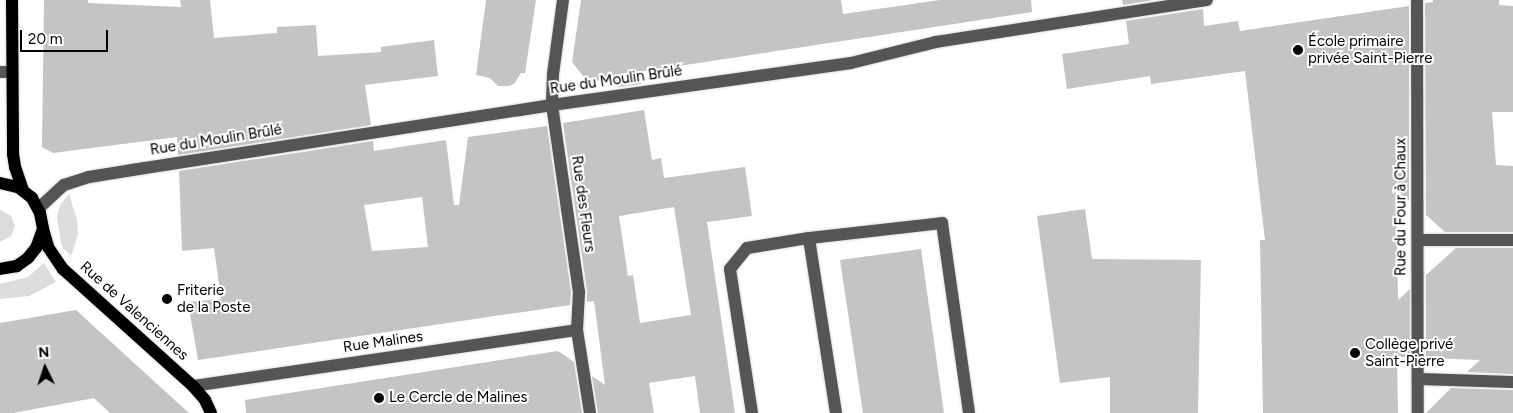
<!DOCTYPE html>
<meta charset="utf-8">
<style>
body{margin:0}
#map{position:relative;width:1513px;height:413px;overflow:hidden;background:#fff;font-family:Figtree,sans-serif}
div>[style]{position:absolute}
.green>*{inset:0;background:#dcdcdc}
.building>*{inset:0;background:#c4c4c4}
.roads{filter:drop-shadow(0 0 1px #dbdbdb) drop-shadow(0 0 1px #dbdbdb)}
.minor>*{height:12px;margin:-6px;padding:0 6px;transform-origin:6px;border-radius:6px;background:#555}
.major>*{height:12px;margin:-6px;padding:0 6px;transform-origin:6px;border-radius:6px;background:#000}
.dots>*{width:14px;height:14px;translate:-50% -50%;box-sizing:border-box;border:2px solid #fff;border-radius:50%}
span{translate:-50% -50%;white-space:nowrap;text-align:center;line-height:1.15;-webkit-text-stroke:4px #fff;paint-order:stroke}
.poi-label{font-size:15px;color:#000}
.left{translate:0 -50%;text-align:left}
.street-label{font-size:15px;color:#000}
.north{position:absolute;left:20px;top:343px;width:50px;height:50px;-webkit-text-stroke:4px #fff;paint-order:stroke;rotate:356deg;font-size:14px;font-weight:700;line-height:20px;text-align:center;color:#000}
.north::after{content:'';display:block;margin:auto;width:18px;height:22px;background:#000;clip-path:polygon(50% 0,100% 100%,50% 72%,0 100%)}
.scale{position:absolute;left:20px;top:30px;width:88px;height:22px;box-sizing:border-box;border:2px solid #000;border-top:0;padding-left:6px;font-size:15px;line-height:18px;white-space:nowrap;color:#000;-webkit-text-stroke:4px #fff;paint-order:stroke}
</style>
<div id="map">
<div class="green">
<i style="clip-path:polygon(69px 194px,77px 220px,78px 235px,71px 256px,62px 247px,57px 218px,60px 205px)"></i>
<i style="clip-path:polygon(0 210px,11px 216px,15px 226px,11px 236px,0 242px)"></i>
<i style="clip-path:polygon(44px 263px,56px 282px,29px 296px,0 299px,0 284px,28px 277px)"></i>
</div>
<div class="building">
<i style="clip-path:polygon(44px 0,88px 0,88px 3px,181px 7px,180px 0,210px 0,214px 38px,277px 33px,277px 27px,316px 25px,318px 56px,381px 52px,381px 47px,434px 40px,438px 76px,365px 85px,371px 125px,178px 155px,177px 137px,53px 153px,42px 147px)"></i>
<i style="clip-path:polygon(486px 0,536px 0,525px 73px,521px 73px,514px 84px,509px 86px,498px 86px,490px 78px,476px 75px)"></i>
<i style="clip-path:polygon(581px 0,841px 0,843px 14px,940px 0,1031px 0,1032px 12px,639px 72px,641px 84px,619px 87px,583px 76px,572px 62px)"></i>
<i style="clip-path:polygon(1122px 0,1154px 0,1123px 5px)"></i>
<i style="clip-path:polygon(1433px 0,1499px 0,1499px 5px,1513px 6px,1513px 112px,1492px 112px,1496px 165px,1513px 166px,1513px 232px,1445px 232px,1426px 215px,1425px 3px,1433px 2px)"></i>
<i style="clip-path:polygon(1409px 6px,1409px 201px,1396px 190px,1398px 300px,1410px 289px,1410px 357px,1397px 357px,1398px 413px,1263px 413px,1260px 240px,1265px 240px,1245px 71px,1151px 84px,1150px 76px,1067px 89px,1062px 54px,1129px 44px,1126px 21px,1203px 9px,1204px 26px,1238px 21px,1240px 31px)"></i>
<i style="clip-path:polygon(evenodd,644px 110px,652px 160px,661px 158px,664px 178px,745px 167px,752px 216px,707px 222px,735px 413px,700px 413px,695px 376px,649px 383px,654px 413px,598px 413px,592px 376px,605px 385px,594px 301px,587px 302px,587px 291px,563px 123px,644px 110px,674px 207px,691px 315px,640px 323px,633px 275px,628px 276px,619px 216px,674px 207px)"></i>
<i style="clip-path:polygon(evenodd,547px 126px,571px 292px,570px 305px,198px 360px,188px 302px,221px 299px,214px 248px,182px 251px,179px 171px,373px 141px,374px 151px,446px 140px,454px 205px,459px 205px,468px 137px,547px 126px,422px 197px,428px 247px,372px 251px,364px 205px,422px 197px)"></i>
<i style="clip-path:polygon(1085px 209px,1092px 259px,1201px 260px,1198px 413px,1110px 413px,1110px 377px,1060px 383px,1037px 216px)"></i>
<i style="clip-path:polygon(1456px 248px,1513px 248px,1513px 374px,1467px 372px,1480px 360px,1426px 358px,1426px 275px)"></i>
<i style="clip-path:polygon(921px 249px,944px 413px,863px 413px,840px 260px)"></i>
<i style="clip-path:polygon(76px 310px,156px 383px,189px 413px,110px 413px,94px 398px,13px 413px,0 413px,0 323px)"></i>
<i style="clip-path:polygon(558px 351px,574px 362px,582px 413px,246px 413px,245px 400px)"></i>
<i style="clip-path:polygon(1451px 388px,1513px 390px,1513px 413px,1426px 413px)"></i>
</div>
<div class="roads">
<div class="minor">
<i style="left:563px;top:0;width:75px;rotate:97.7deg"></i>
<i style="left:553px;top:74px;width:31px;rotate:92deg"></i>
<i style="left:552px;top:105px;width:189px;rotate:81.8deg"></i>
<i style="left:579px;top:292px;width:38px;rotate:93deg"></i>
<i style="left:577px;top:330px;width:84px;rotate:81.1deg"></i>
<i style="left:1417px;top:0;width:413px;rotate:89.9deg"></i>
<i style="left:0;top:72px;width:12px"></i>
<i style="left:39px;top:208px;width:34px;rotate:-43deg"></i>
<i style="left:64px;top:185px;width:26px;rotate:-18deg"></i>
<i style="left:89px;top:177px;width:44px;rotate:-9.2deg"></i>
<i style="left:132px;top:170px;width:425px;rotate:-8.8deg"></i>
<i style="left:552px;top:105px;width:302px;rotate:-8deg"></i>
<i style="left:851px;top:63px;width:88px;rotate:-13.9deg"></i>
<i style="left:936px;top:42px;width:274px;rotate:-8.8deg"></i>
<i style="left:1418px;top:240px;width:95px"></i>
<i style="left:1418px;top:379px;width:95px;rotate:1.8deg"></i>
<i style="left:193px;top:386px;width:388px;rotate:-8.3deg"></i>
<i style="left:752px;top:413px;width:146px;rotate:-98.7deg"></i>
<i style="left:730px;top:269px;width:27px;rotate:-51deg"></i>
<i style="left:747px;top:248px;width:63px;rotate:-9.2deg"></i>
<i style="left:836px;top:413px;width:177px;rotate:-98.8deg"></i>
<i style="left:809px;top:238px;width:134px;rotate:-6.4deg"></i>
<i style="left:942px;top:223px;width:192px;rotate:81.9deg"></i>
</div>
<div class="major">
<i style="left:12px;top:0;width:154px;rotate:89.6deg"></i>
<i style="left:13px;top:154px;width:13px;rotate:81deg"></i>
<i style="left:15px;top:167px;width:24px;rotate:71deg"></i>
<i style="left:0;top:183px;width:18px;rotate:13deg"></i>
<i style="left:18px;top:187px;width:18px;rotate:38deg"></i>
<i style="left:32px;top:198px;width:17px;rotate:62deg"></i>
<i style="left:40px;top:213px;width:16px;rotate:79deg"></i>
<i style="left:43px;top:229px;width:20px;rotate:110deg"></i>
<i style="left:36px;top:248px;width:13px;rotate:129deg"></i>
<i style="left:28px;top:258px;width:14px;rotate:144deg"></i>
<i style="left:17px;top:266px;width:17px;rotate:170deg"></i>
<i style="left:43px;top:229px;width:19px;rotate:74deg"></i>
<i style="left:48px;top:247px;width:27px;rotate:56deg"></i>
<i style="left:63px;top:269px;width:175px;rotate:42deg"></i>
<i style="left:193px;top:386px;width:18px;rotate:49deg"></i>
<i style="left:205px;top:400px;width:14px;rotate:65deg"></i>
</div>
</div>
<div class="dots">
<i style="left:1298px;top:50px;background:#000"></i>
<i style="left:167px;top:299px;background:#000"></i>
<i style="left:1355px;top:353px;background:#000"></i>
<i style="left:379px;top:398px;background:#000"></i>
</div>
<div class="poi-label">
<span class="left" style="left:1308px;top:50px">École primaire<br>privée Saint-Pierre</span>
<span class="left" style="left:177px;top:299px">Friterie<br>de la Poste</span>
<span class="left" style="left:1365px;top:353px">Collège privé<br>Saint-Pierre</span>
<span class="left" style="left:389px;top:398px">Le Cercle de Malines</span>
</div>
<div class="street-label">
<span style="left:616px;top:80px;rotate:-8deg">Rue du Moulin Brûlé</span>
<span style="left:216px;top:140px;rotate:-9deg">Rue du Moulin Brûlé</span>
<span style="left:583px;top:204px;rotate:82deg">Rue des Fleurs</span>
<span style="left:1401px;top:207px;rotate:-90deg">Rue du Four à Chaux</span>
<span style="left:134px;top:311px;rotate:42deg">Rue de Valenciennes</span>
<span style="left:383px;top:342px;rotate:-8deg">Rue Malines</span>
</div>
<div class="north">N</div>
<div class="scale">20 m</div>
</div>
